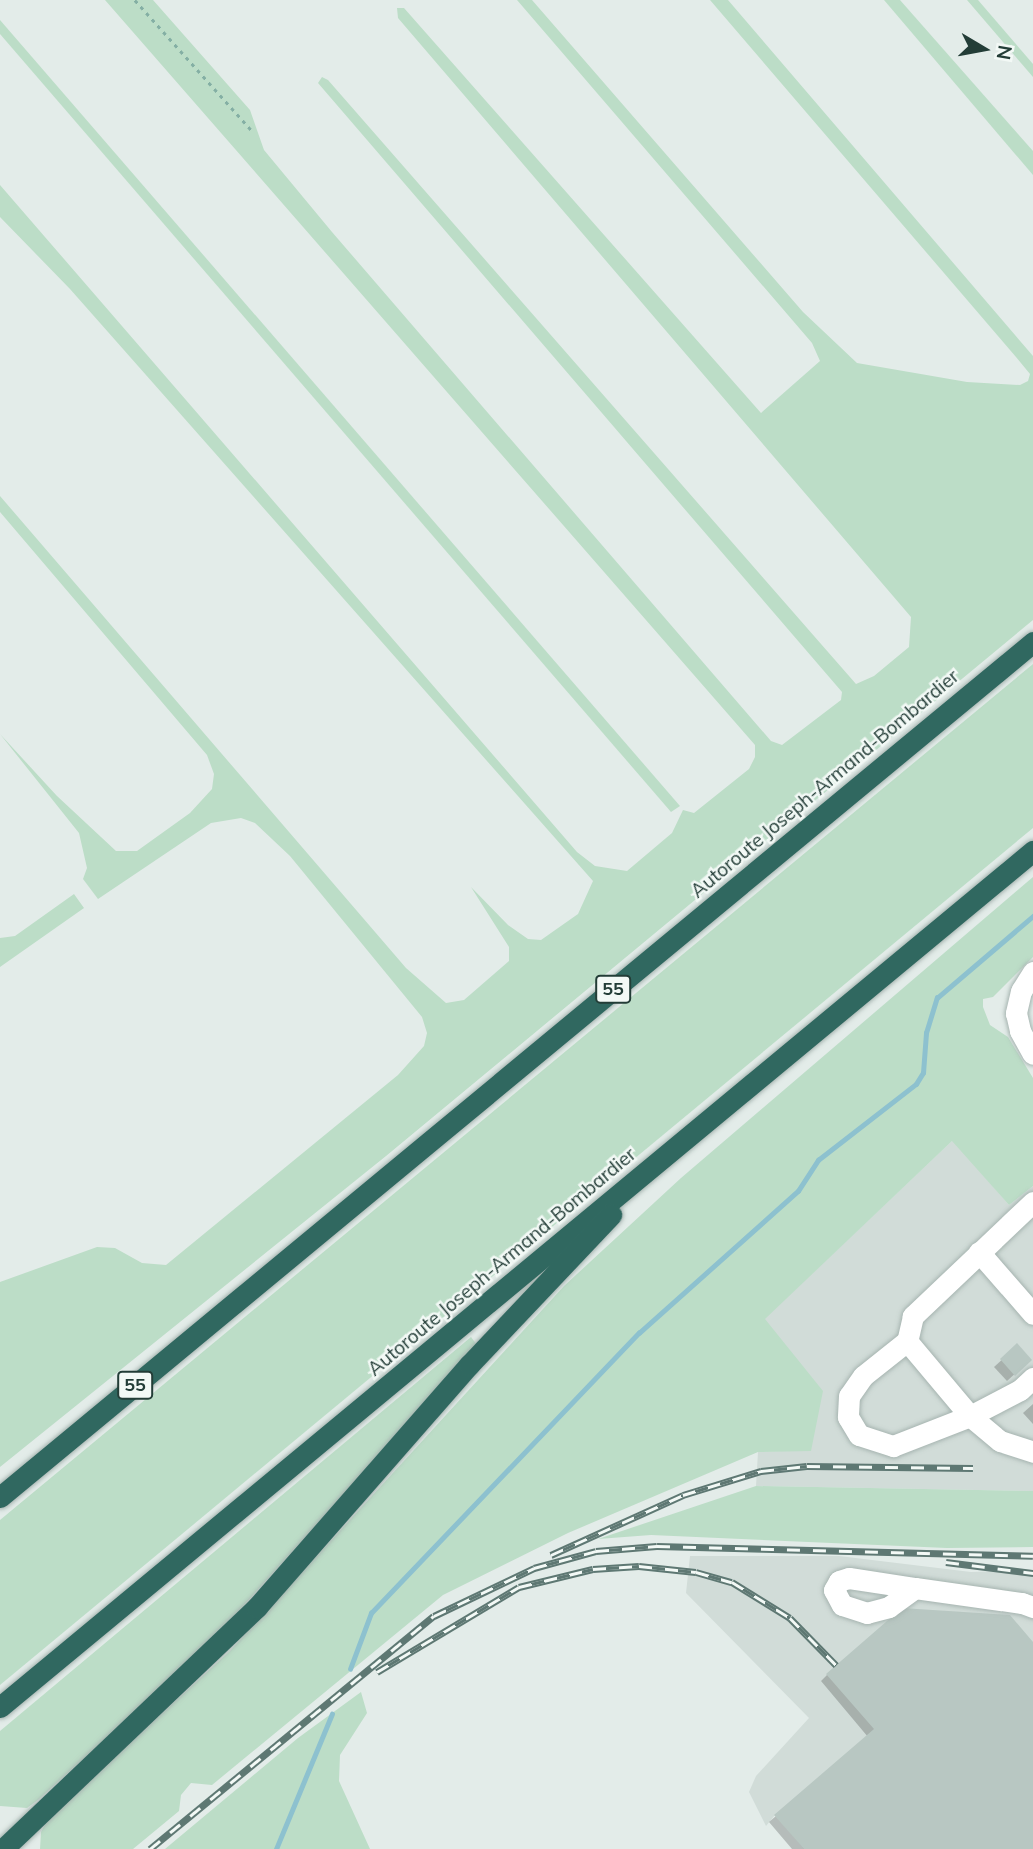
<!DOCTYPE html>
<style>
body{margin:0}
#map{position:relative;width:1033px;height:1849px;overflow:hidden;background:#e3ece9;font-family:Mulish,sans-serif}
div>[style]{position:absolute}
.built>*{inset:0;background:#d1dcd8}
.green>*{inset:0;background:#bcddc7}
.shadow>*{inset:0;background:#0003}
.stream>*{height:4.5px;margin:-2.25px;padding:0 2.25px;transform-origin:2.25px;border-radius:2.25px;background:#8dc1cf}
.building>*{inset:0;background:#b8c7c2}
.path>*{height:2.5px;margin-top:-1.25px;transform-origin:0;background:repeating-linear-gradient(90deg,#84afa4 0 3.5px,transparent 0 8.5px)}
.roads{filter:drop-shadow(0 0 2px #a6b4b0) drop-shadow(0 0 2px #a6b4b0)}
.minor>*{height:21px;margin:-10.5px;padding:0 10.5px;transform-origin:10.5px;border-radius:10.5px;background:#fff}
.highway>*{height:21px;margin:-10.5px;padding:0 10.5px;transform-origin:10.5px;border-radius:10.5px;background:#306860}
.rail>*{height:7px;margin-top:-3.5px;transform-origin:0;background:repeating-linear-gradient(90deg,#f3f9f6 0 13px,#5e7873 0 26px);box-sizing:border-box;border-block:2px solid #5e7873}
span{translate:-50% -50%;white-space:nowrap;text-align:center;line-height:1.15;-webkit-text-stroke:5px #f3f9f6;paint-order:stroke}
.shield-label span{padding:2px 5px;background:#f3f9f6;border:2px solid;border-radius:5px;-webkit-text-stroke-width:0}
.shield-label{font-size:18px;color:#233d37;font-weight:700}
.street-label{font-size:19px;color:#233d37}
.north{position:absolute;left:949px;top:14px;width:70px;height:70px;-webkit-text-stroke:5px #f3f9f6;paint-order:stroke;rotate:100deg;font-size:19px;font-weight:700;line-height:28px;text-align:center;color:#233d37}
.north::after{content:'';display:block;margin:auto;width:24px;height:32px;background:#233d37;clip-path:polygon(50% 0,100% 100%,50% 72%,0 100%)}
</style>
<div id="map">
<div class="built">
<i style="clip-path:polygon(953px 1140px,1009px 1205px,1033px 1186px,1033px 1491px,756px 1486px,758px 1452px,811px 1450px,764px 1319px)"></i>
<i style="clip-path:polygon(690px 1556px,839px 1556px,971px 1572px,1033px 1570px,1033px 1849px,804px 1849px,775px 1815px,766px 1826px,749px 1792px,756px 1776px,809px 1718px,686px 1593px)"></i>
</div>
<div class="green">
<i style="clip-path:polygon(105px 0,153px 0,250px 110px,264px 150px,332px 232px,771px 741px,782px 745px,841px 700px,842px 692px,318px 83px,322px 77px,328px 80px,856px 684px,874px 676px,909px 647px,911px 617px,398px 18px,397px 8px,404px 8px,761px 413px,820px 361px,812px 343px,517px 0,532px 0,803px 312px,857px 363px,967px 382px,1020px 385px,1028px 381px,1030px 374px,1016px 357px,710px 0,728px 0,1033px 356px,1033px 620px,386px 1156px,0 1467px,0 1282px,97px 1247px,115px 1248px,142px 1263px,166px 1265px,398px 1075px,424px 1046px,427px 1033px,422px 1017px,290px 856px,255px 823px,241px 818px,211px 823px,98px 899px,83px 879px,87px 868px,79px 833px,0 734px,57px 796px,116px 851px,137px 851px,190px 813px,212px 789px,214px 774px,207px 755px,0 512px,0 496px,406px 968px,446px 1003px,464px 1000px,509px 961px,509px 947px,471px 887px,508px 925px,528px 939px,541px 940px,578px 914px,593px 881px,70px 289px,0 217px,0 185px,577px 852px,595px 866px,627px 871px,672px 833px,683px 810px,694px 813px,749px 769px,755px 757px,755px 745px)"></i>
<i style="clip-path:polygon(884px 0,900px 0,1033px 151px,1033px 175px)"></i>
<i style="clip-path:polygon(967px 0,978px 0,1033px 64px,1033px 77px)"></i>
<i style="clip-path:polygon(0 20px,680px 806px,671px 812px,0 34px)"></i>
<i style="clip-path:polygon(1033px 664px,1033px 828px,0 1685px,0 1520px)"></i>
<i style="clip-path:polygon(1033px 877px,1033px 957px,993px 997px,983px 999px,983px 1007px,990px 1025px,1008px 1037px,1033px 1078px,1033px 1186px,1009px 1205px,952px 1141px,765px 1319px,823px 1391px,811px 1451px,758px 1452px,568px 1533px,443px 1595px,212px 1785px,191px 1783px,181px 1795px,179px 1811px,133px 1849px,40px 1849px,41px 1832px,49px 1817px,230px 1651px,564px 1286px,681px 1178px)"></i>
<i style="clip-path:polygon(74px 894px,84px 908px,0 967px,0 938px,15px 936px)"></i>
<i style="clip-path:polygon(471px 1337px,477px 1345px,210px 1643px,38px 1800px,27px 1808px,0 1806px,0 1731px)"></i>
<i style="clip-path:polygon(756px 1486px,1033px 1491px,1033px 1547px,947px 1548px,651px 1535px,598px 1539px)"></i>
<i style="clip-path:polygon(361px 1692px,367px 1713px,340px 1755px,339px 1781px,370px 1849px,165px 1849px,298px 1738px)"></i>
</div>
<div class="shadow">
<i style="clip-path:polygon(1017px 1346px,1030px 1360px,1007px 1381px,994px 1367px)"></i>
<i style="clip-path:polygon(1033px 1404px,1033px 1424px,1023px 1413px)"></i>
<i style="clip-path:polygon(1033px 1645px,1033px 1849px,792px 1849px,769px 1822px,868px 1737px,821px 1681px,827px 1675px)"></i>
</div>
<div class="stream">
<i style="left:350px;top:1669px;width:60px;rotate:-69.4deg"></i>
<i style="left:371px;top:1613px;width:388px;rotate:-46.3deg"></i>
<i style="left:639px;top:1333px;width:213px;rotate:-41.8deg"></i>
<i style="left:798px;top:1191px;width:37px;rotate:-57deg"></i>
<i style="left:818px;top:1160px;width:124px;rotate:-37.8deg"></i>
<i style="left:916px;top:1084px;width:13px;rotate:-58deg"></i>
<i style="left:923px;top:1073px;width:40px;rotate:-85.7deg"></i>
<i style="left:926px;top:1033px;width:37px;rotate:-73deg"></i>
<i style="left:937px;top:998px;width:126px;rotate:-40.5deg"></i>
<i style="left:276px;top:1849px;width:146px;rotate:-67.5deg"></i>
</div>
<div class="building">
<i style="clip-path:polygon(1017px 1343px,1032px 1360px,1015px 1376px,1000px 1359px)"></i>
<i style="clip-path:polygon(902px 1608px,1010px 1615px,1033px 1642px,1033px 1849px,804px 1849px,774px 1815px,874px 1729px,826px 1674px)"></i>
</div>
<div class="path">
<i style="left:135px;top:0;width:178px;rotate:48.2deg"></i>
</div>
<div class="roads">
<div class="minor">
<i style="left:1033px;top:972px;width:22px;rotate:122deg"></i>
<i style="left:1021px;top:991px;width:23px;rotate:103deg"></i>
<i style="left:1016px;top:1013px;width:18px;rotate:77deg"></i>
<i style="left:1020px;top:1031px;width:26px;rotate:61deg"></i>
<i style="left:1033px;top:1202px;width:166px;rotate:136.5deg"></i>
<i style="left:913px;top:1316px;width:26px;rotate:103deg"></i>
<i style="left:907px;top:1341px;width:98px;rotate:50deg"></i>
<i style="left:970px;top:1416px;width:56px;rotate:-27.5deg"></i>
<i style="left:1020px;top:1390px;width:18px;rotate:-43deg"></i>
<i style="left:979px;top:1252px;width:82px;rotate:48.9deg"></i>
<i style="left:907px;top:1341px;width:56px;rotate:141.5deg"></i>
<i style="left:863px;top:1376px;width:24px;rotate:125deg"></i>
<i style="left:849px;top:1396px;width:21px;rotate:93deg"></i>
<i style="left:848px;top:1417px;width:21px;rotate:59deg"></i>
<i style="left:859px;top:1435px;width:36px;rotate:18deg"></i>
<i style="left:893px;top:1446px;width:83px;rotate:-21.3deg"></i>
<i style="left:970px;top:1416px;width:39px;rotate:40deg"></i>
<i style="left:1000px;top:1441px;width:35px;rotate:18deg"></i>
<i style="left:915px;top:1588px;width:32px;rotate:144deg"></i>
<i style="left:889px;top:1607px;width:23px;rotate:165deg"></i>
<i style="left:867px;top:1613px;width:26px;rotate:-162deg"></i>
<i style="left:842px;top:1605px;width:17px;rotate:-118deg"></i>
<i style="left:834px;top:1590px;width:10px;rotate:-61deg"></i>
<i style="left:839px;top:1581px;width:10px;rotate:-17deg"></i>
<i style="left:849px;top:1578px;width:67px;rotate:8.6deg"></i>
<i style="left:915px;top:1588px;width:108px;rotate:8deg"></i>
<i style="left:1022px;top:1603px;width:12px;rotate:20deg"></i>
</div>
<div class="highway">
<i style="left:0;top:1497px;width:1341px;rotate:-39.61deg"></i>
<i style="left:0;top:1707px;width:1342px;rotate:-39.65deg"></i>
<i style="left:3px;top:1849px;width:351px;rotate:-43.6deg"></i>
<i style="left:257px;top:1607px;width:322px;rotate:-48.8deg"></i>
<i style="left:469px;top:1365px;width:207px;rotate:-46.6deg"></i>
</div>
</div>
<div class="rail">
<i style="left:551px;top:1555px;width:145px;rotate:-24.4deg"></i>
<i style="left:683px;top:1495px;width:82px;rotate:-17.1deg"></i>
<i style="left:761px;top:1471px;width:46px;rotate:-6.2deg"></i>
<i style="left:807px;top:1466px;width:166px;rotate:0.7deg"></i>
<i style="left:946px;top:1562px;width:88px;rotate:7.2deg"></i>
<i style="left:377px;top:1672px;width:165px;rotate:-30.9deg"></i>
<i style="left:519px;top:1587px;width:76px;rotate:-13.7deg"></i>
<i style="left:593px;top:1569px;width:46px;rotate:-3.7deg"></i>
<i style="left:639px;top:1566px;width:57px;rotate:6deg"></i>
<i style="left:696px;top:1572px;width:37px;rotate:16deg"></i>
<i style="left:732px;top:1582px;width:68px;rotate:31.8deg"></i>
<i style="left:790px;top:1618px;width:66px;rotate:45.6deg"></i>
<i style="left:150px;top:1849px;width:367px;rotate:-39.4deg"></i>
<i style="left:434px;top:1616px;width:111px;rotate:-25.6deg"></i>
<i style="left:534px;top:1568px;width:64px;rotate:-15.3deg"></i>
<i style="left:596px;top:1551px;width:61px;rotate:-4.7deg"></i>
<i style="left:657px;top:1546px;width:376px;rotate:1.5deg"></i>
</div>
<div class="shield-label">
<span style="left:613px;top:989px">55</span>
<span style="left:135px;top:1385px">55</span>
</div>
<div class="street-label">
<span style="left:825px;top:784px;rotate:-40deg">Autoroute Joseph-Armand-Bombardier</span>
<span style="left:502px;top:1262px;rotate:-40deg">Autoroute Joseph-Armand-Bombardier</span>
</div>
<div class="north">N</div>
</div>
